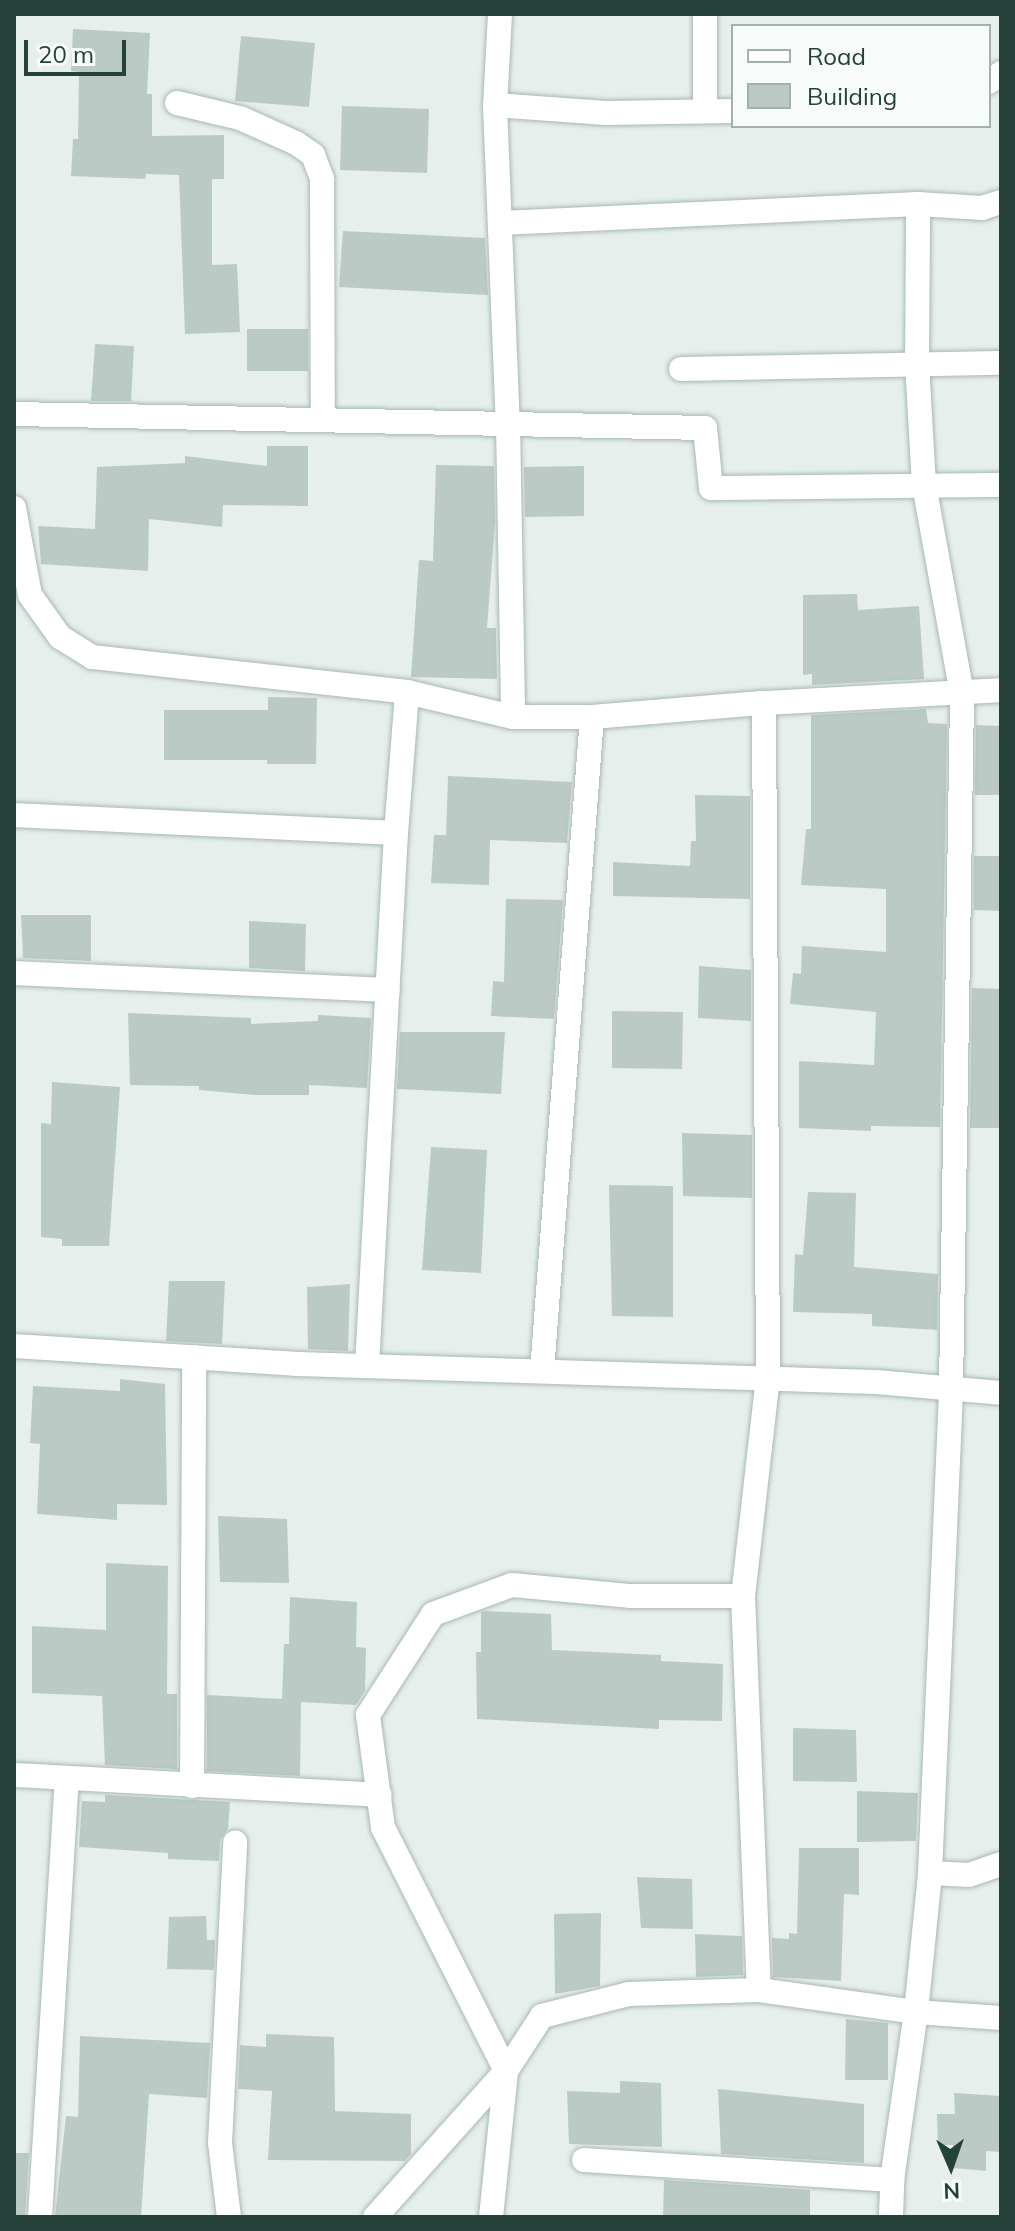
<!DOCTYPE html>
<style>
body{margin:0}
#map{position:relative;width:1015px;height:2231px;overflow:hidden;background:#e6efeb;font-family:Mulish,sans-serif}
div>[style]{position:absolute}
.building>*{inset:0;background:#bbcac4}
.roads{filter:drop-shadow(0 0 2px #a8b8b2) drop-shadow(0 0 2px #a8b8b2)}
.street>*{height:24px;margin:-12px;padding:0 12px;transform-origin:12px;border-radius:12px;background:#fff}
span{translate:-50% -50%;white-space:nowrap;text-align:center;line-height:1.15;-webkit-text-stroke:6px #f7fbf9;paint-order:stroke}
.frame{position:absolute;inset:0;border:16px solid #24423a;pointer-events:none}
.legend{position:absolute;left:731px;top:24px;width:260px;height:104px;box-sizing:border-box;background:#f7fbf9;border:2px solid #a3b1ad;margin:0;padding:10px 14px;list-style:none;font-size:24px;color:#24423a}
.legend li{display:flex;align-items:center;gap:16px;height:40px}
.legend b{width:40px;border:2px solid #a3b1ad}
.north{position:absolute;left:911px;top:2127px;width:80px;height:80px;-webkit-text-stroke:6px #f7fbf9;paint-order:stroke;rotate:178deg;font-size:22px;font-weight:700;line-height:32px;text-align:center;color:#24423a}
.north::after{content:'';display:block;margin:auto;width:28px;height:36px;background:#24423a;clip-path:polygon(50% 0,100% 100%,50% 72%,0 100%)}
.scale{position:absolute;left:24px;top:40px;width:102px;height:36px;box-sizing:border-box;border:4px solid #24423a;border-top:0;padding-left:10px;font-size:24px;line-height:28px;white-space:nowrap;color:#24423a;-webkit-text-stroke:6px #f7fbf9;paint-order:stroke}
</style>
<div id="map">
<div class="building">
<i style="clip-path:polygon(73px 29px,150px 33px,147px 94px,152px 94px,152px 136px,224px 135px,224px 179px,212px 179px,212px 265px,237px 264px,240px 332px,185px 334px,179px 175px,146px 174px,145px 179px,71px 176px,73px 139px,78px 139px,79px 72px,71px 71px)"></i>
<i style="clip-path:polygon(241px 36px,315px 43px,309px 107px,235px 101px)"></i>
<i style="clip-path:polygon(342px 106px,429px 109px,427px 173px,340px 170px)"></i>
<i style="clip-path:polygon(343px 231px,485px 238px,488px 295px,339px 287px)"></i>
<i style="clip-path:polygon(247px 329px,308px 329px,308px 371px,247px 371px)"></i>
<i style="clip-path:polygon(95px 344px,134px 346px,131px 401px,91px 401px)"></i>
<i style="clip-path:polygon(267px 446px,308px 446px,308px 506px,223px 505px,222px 527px,149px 519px,148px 571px,41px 564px,38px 526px,95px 529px,97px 467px,185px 463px,185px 456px,267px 466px)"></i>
<i style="clip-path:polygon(436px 465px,494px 466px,495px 522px,487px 628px,496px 628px,497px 679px,411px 677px,419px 560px,433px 561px)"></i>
<i style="clip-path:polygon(584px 466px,584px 516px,525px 517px,524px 467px)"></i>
<i style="clip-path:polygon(857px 594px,858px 610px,919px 606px,924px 679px,812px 685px,812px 674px,803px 675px,803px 595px)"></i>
<i style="clip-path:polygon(268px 697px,317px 698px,316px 764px,267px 764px,267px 760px,164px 760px,164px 710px,268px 710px)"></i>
<i style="clip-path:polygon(926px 709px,928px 723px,947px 724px,940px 1127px,871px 1126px,871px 1131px,799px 1128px,799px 1061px,874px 1065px,876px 1012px,790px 1004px,793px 973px,801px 974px,802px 946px,886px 952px,886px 889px,801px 885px,806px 829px,811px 829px,811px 715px)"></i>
<i style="clip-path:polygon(976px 725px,1001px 726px,1001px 795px,975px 795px)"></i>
<i style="clip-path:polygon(448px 776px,572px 782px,567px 843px,490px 840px,489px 885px,431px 883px,434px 835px,446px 835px)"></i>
<i style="clip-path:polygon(695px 795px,750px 796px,750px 899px,613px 896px,613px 862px,690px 866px,691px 841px,696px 841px)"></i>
<i style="clip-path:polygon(974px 856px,1001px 856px,1001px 911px,974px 910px)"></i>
<i style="clip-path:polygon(506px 899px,563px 900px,554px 1019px,491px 1016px,493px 981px,504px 982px)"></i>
<i style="clip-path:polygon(21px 915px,91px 915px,91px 961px,23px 958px)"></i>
<i style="clip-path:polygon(249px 921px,306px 924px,305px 971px,249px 968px)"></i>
<i style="clip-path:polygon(699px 966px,751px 970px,751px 1021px,698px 1018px)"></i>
<i style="clip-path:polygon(972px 988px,1001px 989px,1001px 1128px,970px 1128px)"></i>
<i style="clip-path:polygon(612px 1011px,683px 1012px,682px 1069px,612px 1068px)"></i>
<i style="clip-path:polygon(128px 1013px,251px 1018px,251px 1024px,318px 1021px,318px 1015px,371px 1018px,367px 1088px,309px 1085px,309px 1095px,255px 1095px,199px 1090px,199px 1086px,130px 1085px)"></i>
<i style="clip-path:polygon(400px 1032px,505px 1032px,501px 1094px,397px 1089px)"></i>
<i style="clip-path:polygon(52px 1082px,120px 1087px,109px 1246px,62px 1246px,62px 1239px,41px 1237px,41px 1123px,51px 1124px)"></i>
<i style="clip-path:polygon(682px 1133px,752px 1135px,752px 1198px,683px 1196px)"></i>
<i style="clip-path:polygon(431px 1147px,487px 1150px,481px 1273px,422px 1270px)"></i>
<i style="clip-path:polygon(609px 1185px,673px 1186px,673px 1317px,612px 1316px)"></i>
<i style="clip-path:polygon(808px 1192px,856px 1193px,854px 1267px,938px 1274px,937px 1330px,872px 1326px,872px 1314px,793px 1312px,795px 1254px,803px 1255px)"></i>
<i style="clip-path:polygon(169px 1281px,225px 1281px,222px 1344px,166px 1341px)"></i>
<i style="clip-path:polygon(350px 1284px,348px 1351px,308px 1349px,307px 1287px)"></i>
<i style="clip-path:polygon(120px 1379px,165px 1384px,167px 1505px,117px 1504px,117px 1520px,37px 1514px,40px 1444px,30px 1443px,33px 1386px,120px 1391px)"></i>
<i style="clip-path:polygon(218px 1516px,287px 1519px,289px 1583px,220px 1582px)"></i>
<i style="clip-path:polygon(106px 1563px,168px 1566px,167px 1694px,177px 1694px,177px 1769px,105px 1765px,102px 1696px,32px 1693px,32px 1626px,106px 1630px)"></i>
<i style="clip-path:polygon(290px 1597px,357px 1602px,356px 1647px,366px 1648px,365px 1691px,356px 1705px,301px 1702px,300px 1776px,207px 1771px,207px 1695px,282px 1699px,284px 1644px,289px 1644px)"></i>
<i style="clip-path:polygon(485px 1611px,551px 1614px,552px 1650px,661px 1655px,661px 1661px,723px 1664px,722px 1721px,659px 1720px,659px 1729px,477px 1719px,476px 1652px,481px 1652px,481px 1612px)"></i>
<i style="clip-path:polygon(793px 1728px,856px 1730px,857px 1782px,793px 1781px)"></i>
<i style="clip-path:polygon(857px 1791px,918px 1793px,916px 1841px,857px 1842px)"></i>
<i style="clip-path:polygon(105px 1795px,230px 1802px,228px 1829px,220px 1840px,219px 1861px,168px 1859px,168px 1853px,79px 1847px,82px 1801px,105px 1802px)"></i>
<i style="clip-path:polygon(799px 1848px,859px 1848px,859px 1895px,844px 1894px,841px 1981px,773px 1977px,772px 1938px,789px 1939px,789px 1933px,797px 1934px)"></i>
<i style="clip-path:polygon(637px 1877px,692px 1879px,693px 1929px,641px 1928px)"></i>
<i style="clip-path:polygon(601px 1913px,600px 1986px,555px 1994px,554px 1914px)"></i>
<i style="clip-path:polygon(206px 1916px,207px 1940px,215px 1940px,214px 1970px,167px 1969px,169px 1917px)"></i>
<i style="clip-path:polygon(695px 1934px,742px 1936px,743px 1975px,696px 1977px)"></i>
<i style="clip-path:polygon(846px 2019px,888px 2023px,888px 2080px,845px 2080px)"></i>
<i style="clip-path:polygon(266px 2034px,334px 2037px,335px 2111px,411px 2114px,411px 2154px,405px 2161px,268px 2160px,272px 2091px,238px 2089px,240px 2045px,266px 2047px)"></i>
<i style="clip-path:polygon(80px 2036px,210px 2043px,207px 2098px,149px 2094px,141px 2217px,55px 2217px,66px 2116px,78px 2117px)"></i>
<i style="clip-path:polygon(620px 2081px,661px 2083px,662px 2147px,569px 2144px,567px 2091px,620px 2093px)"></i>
<i style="clip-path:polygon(718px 2089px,864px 2104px,864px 2163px,721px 2154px)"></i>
<i style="clip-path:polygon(954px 2093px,1001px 2096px,1001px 2152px,986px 2151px,986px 2171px,954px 2168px,953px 2145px,938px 2145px,937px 2114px,955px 2114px)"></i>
<i style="clip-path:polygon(14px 2153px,29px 2153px,25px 2217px,14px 2217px)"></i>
<i style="clip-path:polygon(664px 2180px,810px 2190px,810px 2217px,663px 2217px)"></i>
</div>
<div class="roads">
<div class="street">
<i style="left:500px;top:14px;width:91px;rotate:93.1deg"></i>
<i style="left:495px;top:105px;width:317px;rotate:87.7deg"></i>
<i style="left:508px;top:422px;width:295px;rotate:89deg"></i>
<i style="left:989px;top:82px;width:15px;rotate:-37deg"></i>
<i style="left:177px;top:103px;width:65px;rotate:13.4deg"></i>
<i style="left:240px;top:118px;width:61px;rotate:24.1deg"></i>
<i style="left:296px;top:143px;width:21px;rotate:35deg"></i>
<i style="left:313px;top:155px;width:26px;rotate:69deg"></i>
<i style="left:322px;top:179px;width:239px;rotate:89.8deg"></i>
<i style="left:495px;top:105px;width:111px;rotate:4.1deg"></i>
<i style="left:606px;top:113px;width:127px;rotate:-0.9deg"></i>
<i style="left:705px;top:111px;width:97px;rotate:-90deg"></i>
<i style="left:500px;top:223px;width:418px;rotate:-2.6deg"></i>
<i style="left:918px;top:204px;width:64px;rotate:3.6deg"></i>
<i style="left:982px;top:208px;width:20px;rotate:-18deg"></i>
<i style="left:681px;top:369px;width:320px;rotate:-1.1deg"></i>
<i style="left:14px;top:414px;width:691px;rotate:1.16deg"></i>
<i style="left:705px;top:428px;width:60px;rotate:84.3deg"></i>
<i style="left:711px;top:488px;width:290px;rotate:-0.6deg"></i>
<i style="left:14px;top:508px;width:88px;rotate:79.6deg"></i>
<i style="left:30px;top:595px;width:52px;rotate:54.5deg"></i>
<i style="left:60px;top:637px;width:38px;rotate:32deg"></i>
<i style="left:92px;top:657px;width:317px;rotate:6.3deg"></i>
<i style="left:407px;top:692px;width:109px;rotate:13.3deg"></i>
<i style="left:513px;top:717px;width:79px"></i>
<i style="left:592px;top:717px;width:173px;rotate:-4.7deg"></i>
<i style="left:764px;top:703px;width:674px;rotate:89.66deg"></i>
<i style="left:768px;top:1377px;width:220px;rotate:96.5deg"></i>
<i style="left:743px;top:1596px;width:394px;rotate:87.7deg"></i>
<i style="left:764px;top:703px;width:237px;rotate:-3.1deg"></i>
<i style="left:14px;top:815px;width:382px;rotate:2.7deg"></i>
<i style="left:14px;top:973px;width:374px;rotate:2.6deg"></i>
<i style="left:14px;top:1346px;width:285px;rotate:3.6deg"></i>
<i style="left:298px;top:1364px;width:578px;rotate:1.78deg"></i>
<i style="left:876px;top:1382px;width:125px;rotate:5deg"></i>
<i style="left:367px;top:1366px;width:534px;rotate:-86.89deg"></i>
<i style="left:396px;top:833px;width:141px;rotate:-85.5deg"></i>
<i style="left:542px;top:1371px;width:656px;rotate:-85.63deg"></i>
<i style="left:14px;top:1775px;width:366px;rotate:3.1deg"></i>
<i style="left:192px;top:1786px;width:429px;rotate:-89.7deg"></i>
<i style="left:930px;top:1873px;width:39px;rotate:3deg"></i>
<i style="left:969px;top:1875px;width:34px;rotate:-19deg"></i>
<i style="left:584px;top:2160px;width:309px;rotate:3.7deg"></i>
<i style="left:40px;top:2217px;width:439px;rotate:-86.5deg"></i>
<i style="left:229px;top:2217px;width:75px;rotate:-96.9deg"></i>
<i style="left:220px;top:2143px;width:301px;rotate:-87.1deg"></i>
<i style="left:375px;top:2217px;width:196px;rotate:-48.1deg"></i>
<i style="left:506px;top:2071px;width:66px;rotate:-56.8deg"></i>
<i style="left:542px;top:2016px;width:90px;rotate:-14.2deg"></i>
<i style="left:629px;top:1994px;width:130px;rotate:-1.8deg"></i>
<i style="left:759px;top:1990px;width:159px;rotate:8deg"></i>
<i style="left:916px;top:2012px;width:85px;rotate:4deg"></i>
<i style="left:491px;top:2217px;width:147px;rotate:-84.1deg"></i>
<i style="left:506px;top:2071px;width:272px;rotate:-116.8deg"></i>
<i style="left:383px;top:1828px;width:114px;rotate:-97.6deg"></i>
<i style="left:368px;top:1715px;width:120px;rotate:-57.2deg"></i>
<i style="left:433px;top:1614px;width:84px;rotate:-20.2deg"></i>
<i style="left:512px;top:1585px;width:120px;rotate:5.3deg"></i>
<i style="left:631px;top:1596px;width:112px"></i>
<i style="left:891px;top:2217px;width:37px;rotate:-88deg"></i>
<i style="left:892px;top:2180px;width:170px;rotate:-81.9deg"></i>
<i style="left:916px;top:2012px;width:140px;rotate:-84.2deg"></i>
<i style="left:930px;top:1873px;width:483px;rotate:-87.5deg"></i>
<i style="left:951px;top:1390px;width:696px;rotate:-89.09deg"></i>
<i style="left:962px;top:694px;width:212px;rotate:-100.3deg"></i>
<i style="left:924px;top:485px;width:120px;rotate:-93.3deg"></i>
<i style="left:917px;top:365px;width:161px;rotate:-89.6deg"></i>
</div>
</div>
<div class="frame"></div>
<ul class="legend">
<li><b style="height:10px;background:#fff"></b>Road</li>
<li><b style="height:22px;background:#bbcac4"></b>Building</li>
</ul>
<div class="north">N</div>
<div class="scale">20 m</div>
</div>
